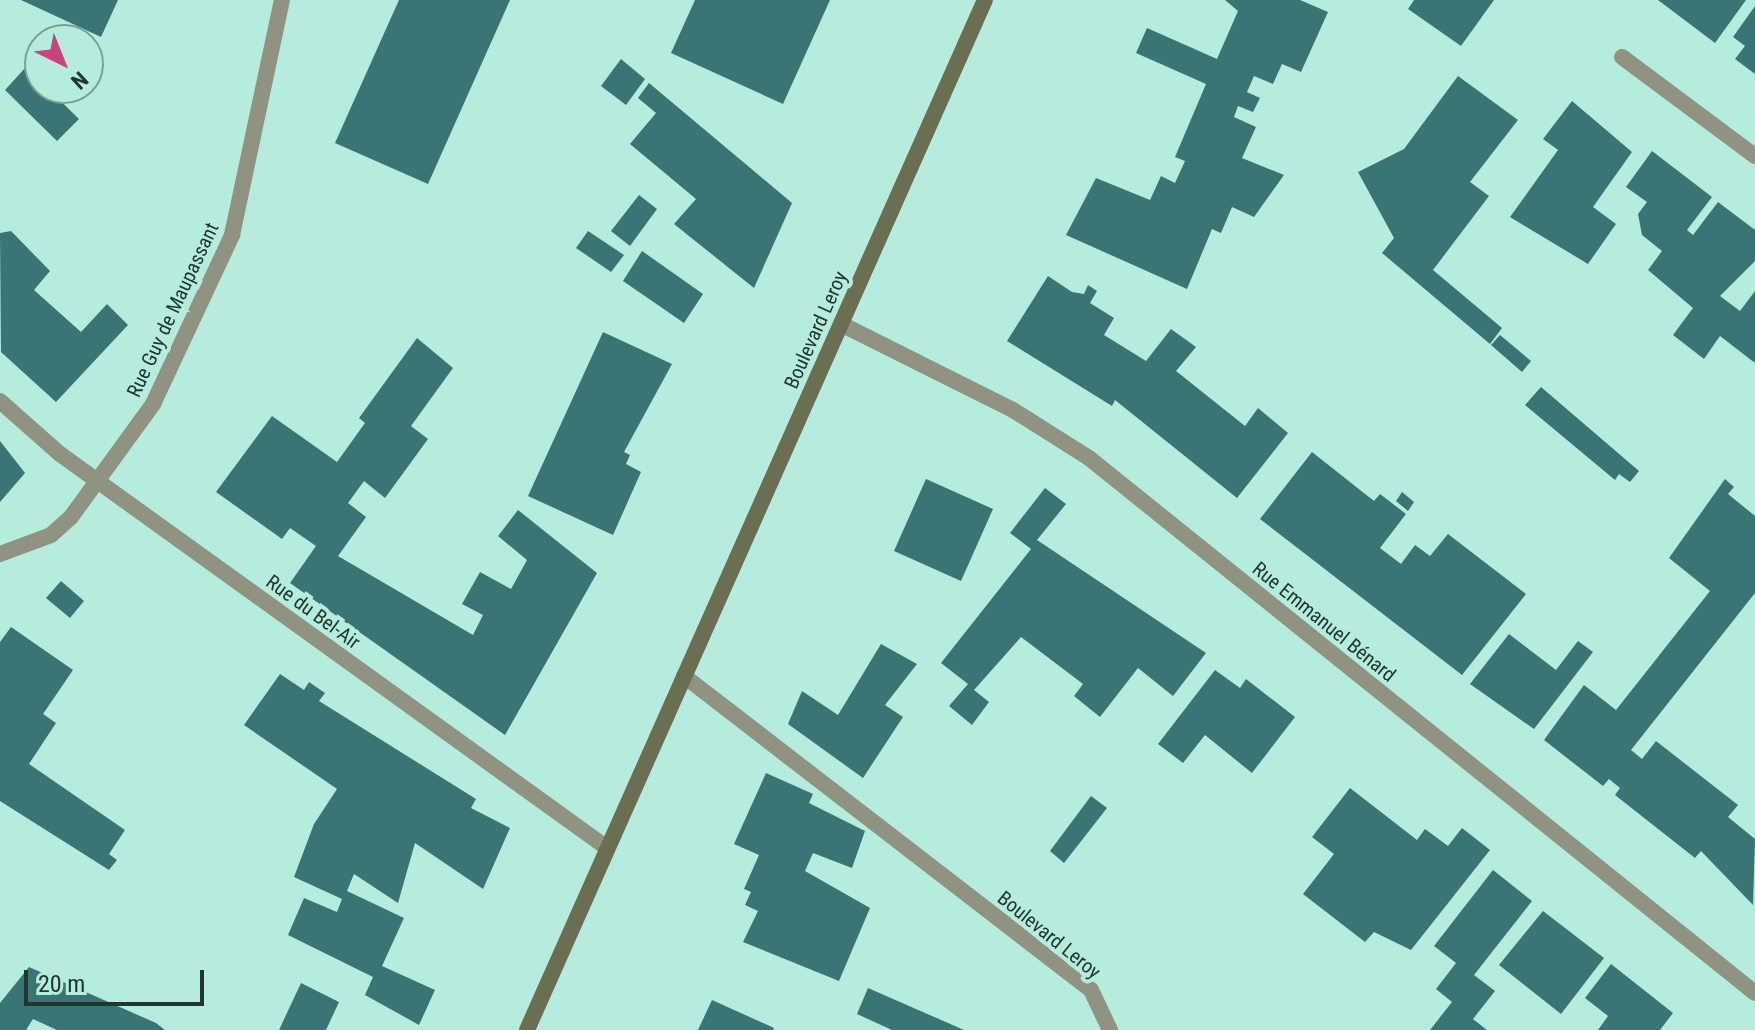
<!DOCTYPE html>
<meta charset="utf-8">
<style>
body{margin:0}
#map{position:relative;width:1755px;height:1030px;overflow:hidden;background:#b5ecdd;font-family:"Roboto Condensed",sans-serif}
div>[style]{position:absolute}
.building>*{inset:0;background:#3b7474}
.lane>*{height:16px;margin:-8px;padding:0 8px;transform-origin:8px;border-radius:8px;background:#909381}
.street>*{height:16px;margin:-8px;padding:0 8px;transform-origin:8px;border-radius:8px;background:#909381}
.secondary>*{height:16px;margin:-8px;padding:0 8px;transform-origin:8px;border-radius:8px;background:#6a6f54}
span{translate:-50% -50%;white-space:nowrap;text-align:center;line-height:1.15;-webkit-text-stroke:8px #b5ecdd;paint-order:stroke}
.street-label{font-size:20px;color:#203630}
.north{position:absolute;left:24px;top:24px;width:80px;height:80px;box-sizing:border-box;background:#b5ecdd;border:2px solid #79a398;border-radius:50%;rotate:137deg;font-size:22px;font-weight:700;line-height:32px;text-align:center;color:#203630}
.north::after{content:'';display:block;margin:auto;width:28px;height:36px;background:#ca4280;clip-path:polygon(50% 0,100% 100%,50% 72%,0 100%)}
.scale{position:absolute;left:24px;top:970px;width:180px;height:36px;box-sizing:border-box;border:4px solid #203630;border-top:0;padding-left:10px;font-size:24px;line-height:28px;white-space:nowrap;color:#203630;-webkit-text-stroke:6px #b5ecdd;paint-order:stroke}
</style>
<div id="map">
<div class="building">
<i style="clip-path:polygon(21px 0,118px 0,101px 37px)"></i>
<i style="clip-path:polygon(399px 0,510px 0,428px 184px,335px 143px)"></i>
<i style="clip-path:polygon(695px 0,830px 0,783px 104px,671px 53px)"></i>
<i style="clip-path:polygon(1225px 0,1300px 0,1328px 12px,1301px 72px,1282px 64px,1273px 84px,1254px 76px,1247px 92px,1260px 98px,1253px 112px,1238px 106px,1234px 117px,1256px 127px,1242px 158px,1284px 175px,1254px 217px,1232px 207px,1221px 233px,1212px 229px,1187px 289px,1066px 235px,1096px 178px,1150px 200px,1161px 176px,1175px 183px,1185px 161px,1175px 157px,1206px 84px,1136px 53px,1147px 28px,1217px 59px,1238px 11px)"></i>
<i style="clip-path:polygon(1414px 0,1494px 0,1461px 46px,1408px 9px)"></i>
<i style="clip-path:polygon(1658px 0,1746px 0,1715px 43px)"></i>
<i style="clip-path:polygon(1755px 6px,1755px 74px,1735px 59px,1745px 46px,1733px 37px)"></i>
<i style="clip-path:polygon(621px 59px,645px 79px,626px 105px,601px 86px)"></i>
<i style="clip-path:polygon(26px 67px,79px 119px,57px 141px,5px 90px)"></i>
<i style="clip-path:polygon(1458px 76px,1518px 120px,1470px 182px,1489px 196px,1433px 270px,1502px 328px,1490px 344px,1382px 253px,1394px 238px,1358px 172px,1404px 149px)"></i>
<i style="clip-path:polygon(649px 83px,792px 203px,754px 288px,674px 224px,696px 199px,630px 144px,656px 113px,638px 98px)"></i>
<i style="clip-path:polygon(1572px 101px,1632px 152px,1593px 207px,1616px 224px,1588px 264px,1510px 217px,1558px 150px,1543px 139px)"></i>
<i style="clip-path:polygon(1652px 151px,1712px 197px,1687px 230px,1693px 235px,1718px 202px,1755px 230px,1755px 261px,1720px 296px,1740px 311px,1755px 291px,1755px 363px,1720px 336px,1704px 359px,1673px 335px,1693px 308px,1648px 270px,1662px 251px,1642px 235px,1638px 214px,1647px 202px,1626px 187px)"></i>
<i style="clip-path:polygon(639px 195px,657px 209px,630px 246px,611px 231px)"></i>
<i style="clip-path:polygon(11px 231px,50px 271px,34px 290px,81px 332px,107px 304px,128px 325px,56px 402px,1px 352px,0 233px)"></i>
<i style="clip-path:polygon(588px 231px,624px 255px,611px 272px,576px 248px)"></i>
<i style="clip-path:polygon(642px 251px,703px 294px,684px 323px,623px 281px)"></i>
<i style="clip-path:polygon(1048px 276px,1072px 292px,1084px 294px,1088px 285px,1097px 291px,1090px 303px,1114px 318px,1104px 335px,1146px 361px,1171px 329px,1196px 347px,1176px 371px,1245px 426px,1258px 408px,1288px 433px,1237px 498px,1115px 400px,1112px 406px,1007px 341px)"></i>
<i style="clip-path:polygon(603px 332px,672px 364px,624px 452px,630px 455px,626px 464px,641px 472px,613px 535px,528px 496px)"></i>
<i style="clip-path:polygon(1500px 335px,1531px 361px,1522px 372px,1491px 345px)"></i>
<i style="clip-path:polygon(417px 338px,453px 368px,411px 426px,428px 439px,385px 498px,364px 481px,348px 503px,366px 517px,338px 556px,473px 635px,483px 615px,462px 604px,480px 572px,511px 589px,527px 560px,498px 536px,518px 510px,597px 573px,505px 735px,290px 583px,316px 546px,290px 528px,282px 539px,216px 492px,272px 416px,337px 462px,365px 423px,359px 418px)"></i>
<i style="clip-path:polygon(1541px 387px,1639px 471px,1630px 482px,1619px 474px,1615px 480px,1525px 405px)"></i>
<i style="clip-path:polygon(0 441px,25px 473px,0 502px)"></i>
<i style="clip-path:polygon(1312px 452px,1374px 501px,1380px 494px,1406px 514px,1380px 548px,1401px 564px,1415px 545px,1430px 556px,1448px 534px,1526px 594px,1462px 675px,1260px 519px)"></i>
<i style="clip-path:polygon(926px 479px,993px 509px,961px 581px,894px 551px)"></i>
<i style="clip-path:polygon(1725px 479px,1734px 487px,1728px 494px,1755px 516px,1755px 593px,1631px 750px,1642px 759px,1656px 741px,1738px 805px,1728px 817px,1755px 839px,1753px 905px,1701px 851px,1695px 858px,1615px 795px,1620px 788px,1609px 779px,1603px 786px,1544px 740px,1584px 685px,1616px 710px,1710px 591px,1669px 558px)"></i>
<i style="clip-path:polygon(1045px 488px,1066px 504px,1037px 540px,1206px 653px,1173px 696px,1138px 668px,1100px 717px,1074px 696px,1083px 684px,1021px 637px,974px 690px,989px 702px,972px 725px,949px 706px,968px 684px,941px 663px,1031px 549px,1010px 533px)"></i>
<i style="clip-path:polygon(1402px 492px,1414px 502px,1408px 511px,1396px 501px)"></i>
<i style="clip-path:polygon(61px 581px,84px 601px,70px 618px,46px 598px)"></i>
<i style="clip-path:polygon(11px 627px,73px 670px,43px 714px,56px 723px,29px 764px,125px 830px,109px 854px,117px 860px,109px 870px,0 801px,0 642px)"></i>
<i style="clip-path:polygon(1509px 634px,1556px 670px,1578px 641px,1593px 652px,1534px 729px,1470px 684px)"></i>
<i style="clip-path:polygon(881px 644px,917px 664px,885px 705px,903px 717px,863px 778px,788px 724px,802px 691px,838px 715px)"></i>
<i style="clip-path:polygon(1215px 670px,1240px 688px,1246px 679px,1295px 717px,1252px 773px,1205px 735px,1183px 763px,1158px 744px)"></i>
<i style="clip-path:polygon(280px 674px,304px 690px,309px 682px,325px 693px,319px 701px,476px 799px,471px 808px,510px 828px,483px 889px,415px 843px,398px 903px,354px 874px,347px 891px,404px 918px,382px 966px,435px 990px,419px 1025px,365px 995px,373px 977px,288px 935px,304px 898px,337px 912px,342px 899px,294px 877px,314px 824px,337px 789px,244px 725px)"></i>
<i style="clip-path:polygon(766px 773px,813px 794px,809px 803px,865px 831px,852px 868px,813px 853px,805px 871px,870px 908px,839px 981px,743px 942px,758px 911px,745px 905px,751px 892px,744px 889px,759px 855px,734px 844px)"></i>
<i style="clip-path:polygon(1350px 788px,1417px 840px,1425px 829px,1448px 846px,1462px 828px,1490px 850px,1411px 950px,1374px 932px,1365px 942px,1303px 894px,1334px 854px,1312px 837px)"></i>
<i style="clip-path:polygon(1091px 796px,1107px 808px,1064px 863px,1050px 851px)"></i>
<i style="clip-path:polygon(1493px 870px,1532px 901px,1474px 975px,1495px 991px,1473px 1019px,1487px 1030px,1430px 1030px,1452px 1002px,1436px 989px,1456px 963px,1434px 946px)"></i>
<i style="clip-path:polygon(1543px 911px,1604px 958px,1561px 1014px,1499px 965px)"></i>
<i style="clip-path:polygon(1611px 964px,1673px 1013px,1660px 1030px,1598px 1030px,1608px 1016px,1585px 998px)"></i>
<i style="clip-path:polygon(29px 967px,156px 1023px,165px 1030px,57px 1030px,33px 1019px,26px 1030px,0 1030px,0 1003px)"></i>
<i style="clip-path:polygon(301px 983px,339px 1002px,326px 1030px,279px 1030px)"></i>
<i style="clip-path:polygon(868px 988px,964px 1030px,892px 1030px,857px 1014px)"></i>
<i style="clip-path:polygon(712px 1000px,774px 1028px,773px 1030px,698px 1030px)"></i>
</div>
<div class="lane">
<i style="left:684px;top:676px;width:514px;rotate:37.65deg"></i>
<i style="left:1091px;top:990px;width:44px;rotate:64.6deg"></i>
</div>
<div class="street">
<i style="left:1622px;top:57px;width:166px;rotate:36.7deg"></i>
<i style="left:841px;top:324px;width:192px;rotate:26.6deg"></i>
<i style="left:1013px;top:410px;width:90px;rotate:32.3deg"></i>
<i style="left:1089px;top:458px;width:854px;rotate:38.78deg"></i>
<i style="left:0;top:401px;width:80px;rotate:41.5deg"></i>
<i style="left:60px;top:454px;width:674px;rotate:35.76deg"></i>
<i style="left:0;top:554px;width:54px;rotate:-20.4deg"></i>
<i style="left:51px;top:535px;width:27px;rotate:-42deg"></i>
<i style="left:71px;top:517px;width:140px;rotate:-54deg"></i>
<i style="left:153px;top:404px;width:187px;rotate:-64.9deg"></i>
<i style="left:232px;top:235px;width:240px;rotate:-78deg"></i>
</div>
<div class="secondary">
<i style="left:527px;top:1030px;width:1127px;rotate:-66.03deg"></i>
</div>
<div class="street-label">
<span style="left:173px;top:310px;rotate:-65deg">Rue Guy de Maupassant</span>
<span style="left:816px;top:330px;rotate:-66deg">Boulevard Leroy</span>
<span style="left:313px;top:612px;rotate:36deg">Rue du Bel-Air</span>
<span style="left:1324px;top:622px;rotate:39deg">Rue Emmanuel Bénard</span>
<span style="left:1049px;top:935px;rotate:39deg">Boulevard Leroy</span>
</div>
<div class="north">N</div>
<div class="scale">20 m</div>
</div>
